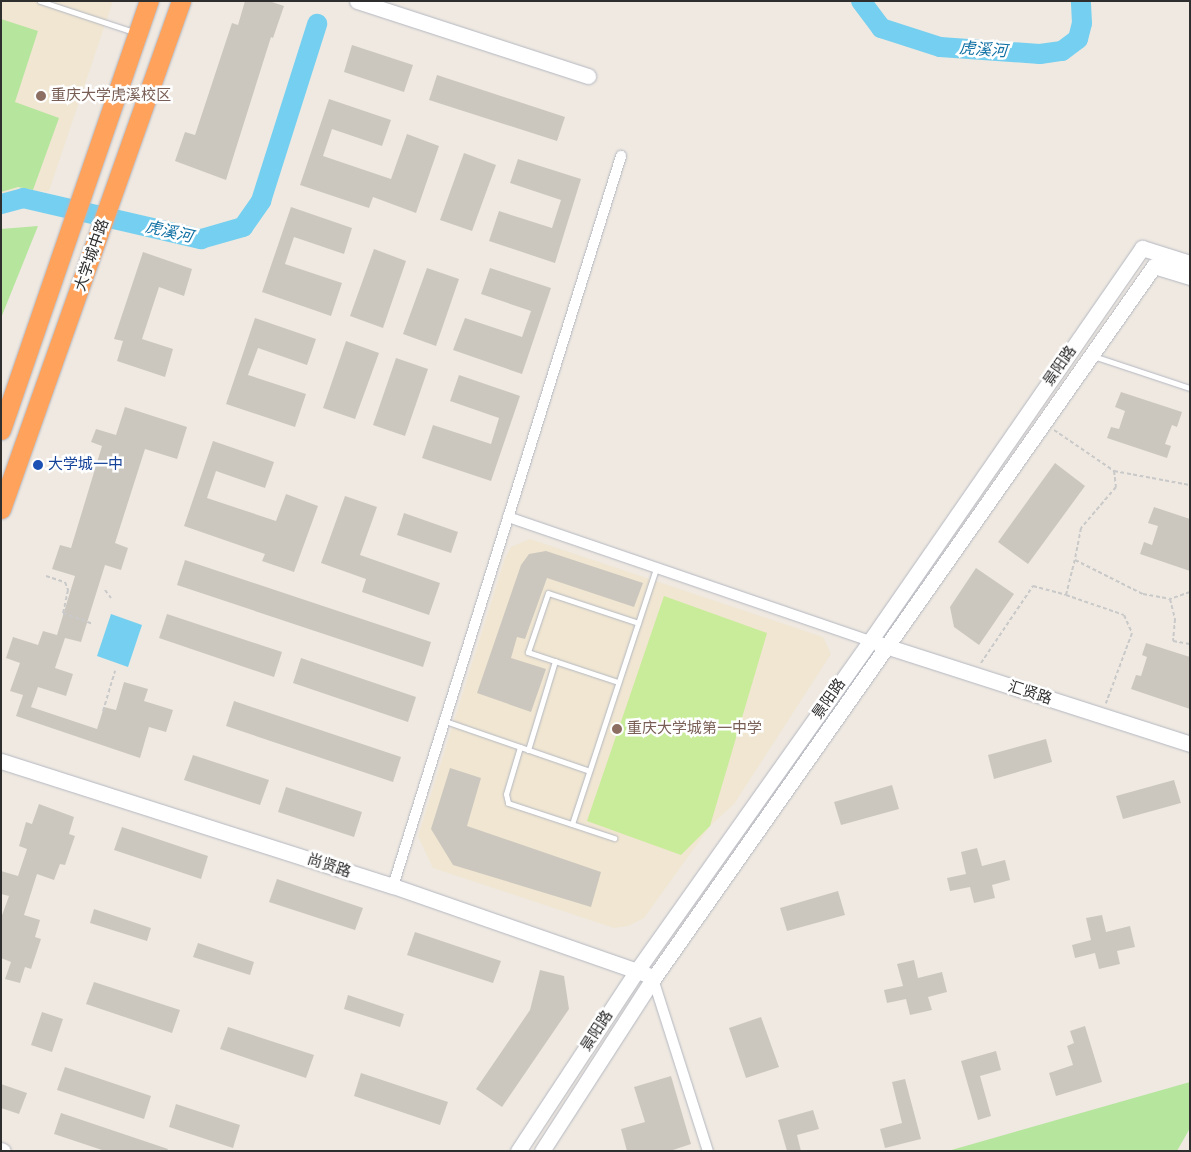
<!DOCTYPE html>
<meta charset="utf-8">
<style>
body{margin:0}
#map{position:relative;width:1191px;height:1152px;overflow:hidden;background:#efe9e1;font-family:Raleway,"Noto Sans SC",sans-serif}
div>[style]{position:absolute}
.education>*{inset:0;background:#f0e6d1}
.green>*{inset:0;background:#b6e59e}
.pitch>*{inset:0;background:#c9ec9a}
.water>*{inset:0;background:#75cff0}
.river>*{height:20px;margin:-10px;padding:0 10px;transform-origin:10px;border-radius:10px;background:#75cff0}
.building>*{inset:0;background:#cbc7bf}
.path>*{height:2px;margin-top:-1px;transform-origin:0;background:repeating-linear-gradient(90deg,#c9c9c9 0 4px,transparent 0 6.5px)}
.roads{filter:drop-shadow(0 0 1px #b4b7c1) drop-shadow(0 0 1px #b4b7c1)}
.lane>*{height:5px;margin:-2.5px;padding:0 2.5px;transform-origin:2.5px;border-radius:2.5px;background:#fff}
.street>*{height:10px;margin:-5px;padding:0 5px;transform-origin:5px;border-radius:5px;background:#fff}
.secondary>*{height:15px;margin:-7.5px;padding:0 7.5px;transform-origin:7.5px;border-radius:7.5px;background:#fff}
.highway>*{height:19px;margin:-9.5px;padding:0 9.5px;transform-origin:9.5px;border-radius:9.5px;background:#ffa35c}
.dots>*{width:14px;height:14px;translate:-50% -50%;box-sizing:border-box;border:2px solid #fff;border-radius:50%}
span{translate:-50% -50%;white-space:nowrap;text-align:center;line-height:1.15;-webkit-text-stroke:5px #fff;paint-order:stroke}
.education-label{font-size:15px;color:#785e54}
.left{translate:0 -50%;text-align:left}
.street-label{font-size:15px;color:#2e2e2e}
.transit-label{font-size:15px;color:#164399}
.water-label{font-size:16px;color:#0d6fa3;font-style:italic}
.frame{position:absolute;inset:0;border:2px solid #2e2e2e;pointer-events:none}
</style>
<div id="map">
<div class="education">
<i style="clip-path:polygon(1px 1px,113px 1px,49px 191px,19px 192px,1px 197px)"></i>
<i style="clip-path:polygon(530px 539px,823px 637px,831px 654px,734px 804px,710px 826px,644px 918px,628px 926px,614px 928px,433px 868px,418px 836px,505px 558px,511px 547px)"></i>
</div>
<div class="green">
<i style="clip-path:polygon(1px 19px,38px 31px,15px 102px,59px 118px,33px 190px,18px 187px,1px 192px)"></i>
<i style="clip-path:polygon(38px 226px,1px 318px,1px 229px)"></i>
<i style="clip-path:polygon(1190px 1082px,1190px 1128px,1177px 1151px,948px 1151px)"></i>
</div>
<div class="pitch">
<i style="clip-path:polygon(664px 596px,767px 633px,710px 826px,681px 855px,587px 821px)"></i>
</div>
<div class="water">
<i style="clip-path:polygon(111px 614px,142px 625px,128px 667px,97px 656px)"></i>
</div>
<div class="river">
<i style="left:861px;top:1px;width:34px;rotate:53deg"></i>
<i style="left:881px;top:28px;width:62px;rotate:17.9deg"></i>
<i style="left:940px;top:47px;width:100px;rotate:4deg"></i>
<i style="left:1040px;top:54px;width:22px;rotate:-8deg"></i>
<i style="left:1062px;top:51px;width:20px;rotate:-37deg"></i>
<i style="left:1078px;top:39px;width:16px;rotate:-76deg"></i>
<i style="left:1082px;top:23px;width:22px;rotate:-93deg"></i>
<i style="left:1px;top:204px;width:23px;rotate:-15deg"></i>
<i style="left:23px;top:198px;width:183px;rotate:13deg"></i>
<i style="left:201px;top:239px;width:44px;rotate:-15.9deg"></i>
<i style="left:243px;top:227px;width:32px;rotate:-55deg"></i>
<i style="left:261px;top:201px;width:186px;rotate:-72.4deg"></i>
</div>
<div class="building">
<i style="clip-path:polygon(245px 1px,269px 1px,284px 6px,273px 38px,271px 37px,226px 180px,175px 161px,185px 132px,195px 135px,232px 23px,238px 25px)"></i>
<i style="clip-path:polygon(352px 45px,413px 65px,404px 92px,344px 72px)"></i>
<i style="clip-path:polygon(437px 75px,565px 117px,557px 141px,429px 100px)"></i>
<i style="clip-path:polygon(329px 99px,391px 120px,382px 146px,332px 129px,323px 156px,391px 179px,407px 134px,439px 146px,416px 213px,373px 197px,369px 208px,300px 185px)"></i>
<i style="clip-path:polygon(464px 153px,496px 165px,472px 231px,440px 220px)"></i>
<i style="clip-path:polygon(518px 159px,581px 179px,555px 263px,489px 241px,499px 211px,552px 228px,561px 200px,510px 183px)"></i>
<i style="clip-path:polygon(291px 207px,352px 228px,344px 254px,294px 237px,285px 264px,342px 283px,331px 316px,262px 292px)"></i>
<i style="clip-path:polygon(374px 249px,406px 261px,383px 328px,350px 316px)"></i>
<i style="clip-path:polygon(143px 252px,192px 269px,184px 296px,159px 287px,142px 339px,173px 349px,165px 377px,117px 361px,123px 341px,114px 339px)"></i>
<i style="clip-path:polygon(427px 268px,459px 279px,436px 346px,403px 334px)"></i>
<i style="clip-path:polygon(490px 268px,551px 288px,522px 374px,453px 350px,465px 318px,522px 337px,531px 311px,481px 294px)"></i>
<i style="clip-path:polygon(255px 318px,316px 339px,307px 365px,258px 348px,248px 375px,306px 394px,295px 427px,226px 404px)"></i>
<i style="clip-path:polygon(346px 341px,379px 353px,355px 419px,323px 408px)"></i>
<i style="clip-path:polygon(396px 358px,428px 369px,405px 436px,373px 425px)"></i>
<i style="clip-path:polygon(459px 375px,520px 396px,491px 481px,422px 458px,433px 425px,491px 444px,499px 418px,450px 401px)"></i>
<i style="clip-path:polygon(1121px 392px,1182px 412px,1177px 427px,1172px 425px,1165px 444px,1171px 446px,1167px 458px,1107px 438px,1111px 427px,1119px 429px,1125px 411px,1115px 407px)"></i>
<i style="clip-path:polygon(125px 407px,187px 427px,177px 459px,145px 449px,115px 543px,128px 548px,121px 570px,105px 565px,81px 642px,65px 638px,55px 668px,73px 674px,66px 696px,38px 687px,31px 707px,97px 729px,104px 707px,116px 710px,124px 682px,148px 689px,144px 701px,173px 710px,166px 732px,149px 727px,140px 758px,16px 716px,23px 695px,10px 691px,20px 663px,6px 658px,13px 637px,38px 645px,43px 631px,57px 635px,75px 576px,52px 569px,60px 545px,71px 548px,102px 446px,91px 442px,96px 429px,116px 435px)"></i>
<i style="clip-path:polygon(213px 441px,274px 462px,265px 488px,216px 471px,207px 498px,276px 521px,286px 494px,318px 506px,294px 572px,262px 561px,265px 554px,184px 526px)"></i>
<i style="clip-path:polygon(1055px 463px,1085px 486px,1028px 564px,998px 542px)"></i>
<i style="clip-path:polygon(345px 496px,377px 507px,360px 555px,440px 583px,429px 615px,362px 592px,366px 579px,321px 563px)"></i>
<i style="clip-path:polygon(1154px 507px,1190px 519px,1190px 571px,1140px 554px,1144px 542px,1152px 545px,1158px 526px,1148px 523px)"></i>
<i style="clip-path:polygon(404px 513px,458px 532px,451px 553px,397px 535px)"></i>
<i style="clip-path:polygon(546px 551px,643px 583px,634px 607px,547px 578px,525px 639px,517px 637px,511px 658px,546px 669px,531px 712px,477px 693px,521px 565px,529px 554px)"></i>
<i style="clip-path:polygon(185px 560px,431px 642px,423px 667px,177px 585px)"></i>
<i style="clip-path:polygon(976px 568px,1014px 594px,979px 645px,954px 627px,950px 607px)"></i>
<i style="clip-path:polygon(167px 614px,282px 652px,274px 677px,159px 638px)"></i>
<i style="clip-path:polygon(1146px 643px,1190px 657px,1190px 709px,1131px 689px,1136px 675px,1141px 676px,1147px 657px,1142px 655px)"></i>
<i style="clip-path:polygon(301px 658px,416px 697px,408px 722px,293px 683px)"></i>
<i style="clip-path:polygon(234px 701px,401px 757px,393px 782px,226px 726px)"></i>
<i style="clip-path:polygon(1046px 739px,1052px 762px,994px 779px,988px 755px)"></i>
<i style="clip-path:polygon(193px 755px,269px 780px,260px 805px,184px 780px)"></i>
<i style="clip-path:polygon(450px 768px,481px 778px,467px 826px,601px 872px,591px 907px,453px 865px,431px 829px)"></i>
<i style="clip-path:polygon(1174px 780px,1181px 803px,1123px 819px,1116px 796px)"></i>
<i style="clip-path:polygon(892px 785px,899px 809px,841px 825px,834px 802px)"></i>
<i style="clip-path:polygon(286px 787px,362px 812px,354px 837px,278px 812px)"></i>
<i style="clip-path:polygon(39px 804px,74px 817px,69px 834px,75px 836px,65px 865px,60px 864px,54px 880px,37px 874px,24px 915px,40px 920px,35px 937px,41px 939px,31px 969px,25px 967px,20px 983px,5px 979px,11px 962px,1px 958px,1px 918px,9px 896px,1px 894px,1px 871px,18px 876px,27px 849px,19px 846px,26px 822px,32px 824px)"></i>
<i style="clip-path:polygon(122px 827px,208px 856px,201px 879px,114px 850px)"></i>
<i style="clip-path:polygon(977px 848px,982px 866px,1005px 860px,1010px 880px,992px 885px,995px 898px,974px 903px,970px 887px,950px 891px,947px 878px,966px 874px,961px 852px)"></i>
<i style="clip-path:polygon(277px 879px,363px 908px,355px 930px,269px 902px)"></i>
<i style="clip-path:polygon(838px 891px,845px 915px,787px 931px,780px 908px)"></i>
<i style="clip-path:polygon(94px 909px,151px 928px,147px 941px,90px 923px)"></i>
<i style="clip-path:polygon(1102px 915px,1106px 932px,1130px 926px,1135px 947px,1117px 951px,1120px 964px,1099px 969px,1095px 953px,1075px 958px,1072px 945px,1091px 940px,1086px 918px)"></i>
<i style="clip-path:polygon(415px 932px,501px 961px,493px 983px,407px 955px)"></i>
<i style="clip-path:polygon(198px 943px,254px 962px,250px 975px,193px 957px)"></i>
<i style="clip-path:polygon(914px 960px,918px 978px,942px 972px,947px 992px,928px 997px,932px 1010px,910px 1015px,906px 999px,887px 1003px,884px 990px,903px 986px,897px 964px)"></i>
<i style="clip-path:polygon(540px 970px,564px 976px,569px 1009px,502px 1107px,476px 1089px,530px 1010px)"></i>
<i style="clip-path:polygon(94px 982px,180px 1010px,172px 1033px,86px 1004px)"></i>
<i style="clip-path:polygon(348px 995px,404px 1014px,400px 1027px,344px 1009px)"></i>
<i style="clip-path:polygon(42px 1012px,63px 1019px,52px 1052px,31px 1045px)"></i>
<i style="clip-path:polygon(761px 1017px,779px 1067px,746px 1078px,729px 1028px)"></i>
<i style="clip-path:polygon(1085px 1026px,1102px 1082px,1056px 1096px,1049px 1073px,1073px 1065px,1067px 1046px,1074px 1043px,1070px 1031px)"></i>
<i style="clip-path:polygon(228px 1027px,314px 1055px,306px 1078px,220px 1049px)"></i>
<i style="clip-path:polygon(996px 1051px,1001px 1070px,980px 1076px,991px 1116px,978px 1120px,961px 1061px)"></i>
<i style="clip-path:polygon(65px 1067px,151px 1096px,144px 1119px,57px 1090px)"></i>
<i style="clip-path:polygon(361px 1073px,448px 1102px,440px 1125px,354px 1096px)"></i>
<i style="clip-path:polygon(671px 1076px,691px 1144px,670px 1151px,627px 1151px,621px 1129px,645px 1122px,634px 1087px)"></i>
<i style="clip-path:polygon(905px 1079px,921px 1139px,885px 1148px,880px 1129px,902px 1123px,892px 1082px)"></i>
<i style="clip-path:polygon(1px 1084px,27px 1093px,19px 1114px,1px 1108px)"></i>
<i style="clip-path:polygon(176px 1104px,240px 1125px,233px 1148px,169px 1127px)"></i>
<i style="clip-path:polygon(813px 1110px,819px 1129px,797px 1135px,801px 1151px,787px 1151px,778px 1120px)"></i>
<i style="clip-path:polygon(61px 1113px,168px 1149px,167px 1151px,105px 1151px,54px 1134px)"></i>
</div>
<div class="path">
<i style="left:1054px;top:430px;width:73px;rotate:34.3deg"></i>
<i style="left:1114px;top:471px;width:77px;rotate:10.4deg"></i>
<i style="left:1114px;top:471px;width:16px;rotate:83deg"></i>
<i style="left:1116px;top:487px;width:54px;rotate:130.5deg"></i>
<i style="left:1081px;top:528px;width:33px;rotate:101deg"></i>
<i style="left:1075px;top:560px;width:76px;rotate:26.6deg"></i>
<i style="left:1143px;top:594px;width:27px;rotate:10deg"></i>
<i style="left:46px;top:576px;width:20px;rotate:18deg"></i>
<i style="left:65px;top:582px;width:9px;rotate:69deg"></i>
<i style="left:68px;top:590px;width:24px;rotate:102deg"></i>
<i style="left:63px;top:613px;width:32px;rotate:20deg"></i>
<i style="left:105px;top:590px;width:10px;rotate:53deg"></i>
<i style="left:1190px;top:592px;width:21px;rotate:161deg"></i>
<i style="left:1170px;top:599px;width:21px;rotate:76deg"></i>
<i style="left:1175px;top:619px;width:22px;rotate:95deg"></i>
<i style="left:1173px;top:641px;width:17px;rotate:10deg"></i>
<i style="left:1066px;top:595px;width:36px;rotate:-76deg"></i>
<i style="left:981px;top:663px;width:93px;rotate:-56deg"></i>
<i style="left:1033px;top:586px;width:34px;rotate:15deg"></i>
<i style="left:1066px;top:595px;width:61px;rotate:19deg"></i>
<i style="left:1124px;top:615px;width:20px;rotate:66deg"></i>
<i style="left:1132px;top:633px;width:75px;rotate:110.4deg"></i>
<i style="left:103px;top:711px;width:42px;rotate:-73.3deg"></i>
</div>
<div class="roads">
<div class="lane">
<i style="left:40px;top:1px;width:99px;rotate:18.3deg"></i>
<i style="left:1093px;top:356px;width:102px;rotate:18.3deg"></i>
<i style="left:618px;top:682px;width:95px;rotate:-161.6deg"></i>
<i style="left:528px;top:652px;width:62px;rotate:-71.3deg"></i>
<i style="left:548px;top:593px;width:95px;rotate:18.4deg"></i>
<i style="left:445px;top:721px;width:152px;rotate:19.1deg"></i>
<i style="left:520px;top:747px;width:49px;rotate:106.6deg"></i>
<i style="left:506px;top:794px;width:9px;rotate:77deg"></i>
<i style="left:508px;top:803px;width:112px;rotate:18.3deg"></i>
<i style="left:528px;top:750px;width:93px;rotate:-73.1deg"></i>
<i style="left:572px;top:824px;width:269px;rotate:-71.8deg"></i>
</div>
<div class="street">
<i style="left:508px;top:517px;width:383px;rotate:18.9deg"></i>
<i style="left:393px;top:886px;width:765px;rotate:-72.65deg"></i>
<i style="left:653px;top:979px;width:181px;rotate:72.3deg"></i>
</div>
<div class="secondary">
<i style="left:357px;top:1px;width:243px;rotate:18deg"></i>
<i style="left:879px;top:644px;width:327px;rotate:17.8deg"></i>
<i style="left:1px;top:761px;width:411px;rotate:17.7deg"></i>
<i style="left:393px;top:886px;width:268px;rotate:19.2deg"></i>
<i style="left:1px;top:1150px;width:2px;rotate:27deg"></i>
<i style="left:518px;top:1151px;width:218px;rotate:-56.6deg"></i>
<i style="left:638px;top:969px;width:402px;rotate:-54.7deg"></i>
<i style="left:870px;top:641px;width:478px;rotate:-55.3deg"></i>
<i style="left:1142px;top:248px;width:50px;rotate:17.4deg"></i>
<i style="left:542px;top:1151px;width:205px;rotate:-57.2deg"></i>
<i style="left:653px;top:979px;width:871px;rotate:-54.91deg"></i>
<i style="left:1154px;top:266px;width:38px;rotate:17deg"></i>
</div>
<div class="highway">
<i style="left:1px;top:430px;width:454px;rotate:-71deg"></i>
<i style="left:1px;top:509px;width:539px;rotate:-70.49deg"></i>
</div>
</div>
<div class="dots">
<i style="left:41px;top:96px;background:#8d6e63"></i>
<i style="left:38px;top:465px;background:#1a4fb4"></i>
<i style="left:617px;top:729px;background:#8d6e63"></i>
</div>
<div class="education-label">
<span class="left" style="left:51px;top:96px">重庆大学虎溪校区</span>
<span class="left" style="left:627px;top:729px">重庆大学城第一中学</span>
</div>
<div class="street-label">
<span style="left:92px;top:255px;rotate:-71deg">大学城中路</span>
<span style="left:1060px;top:366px;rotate:-55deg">景阳路</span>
<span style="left:1030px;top:693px;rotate:18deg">汇贤路</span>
<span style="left:829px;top:699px;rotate:-55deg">景阳路</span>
<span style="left:329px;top:866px;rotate:18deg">尚贤路</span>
<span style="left:597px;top:1031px;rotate:-57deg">景阳路</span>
</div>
<div class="transit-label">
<span class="left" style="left:48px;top:465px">大学城一中</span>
</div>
<div class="water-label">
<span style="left:983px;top:50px;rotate:4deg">虎溪河</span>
<span style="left:169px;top:232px;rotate:13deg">虎溪河</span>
</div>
<div class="frame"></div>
</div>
